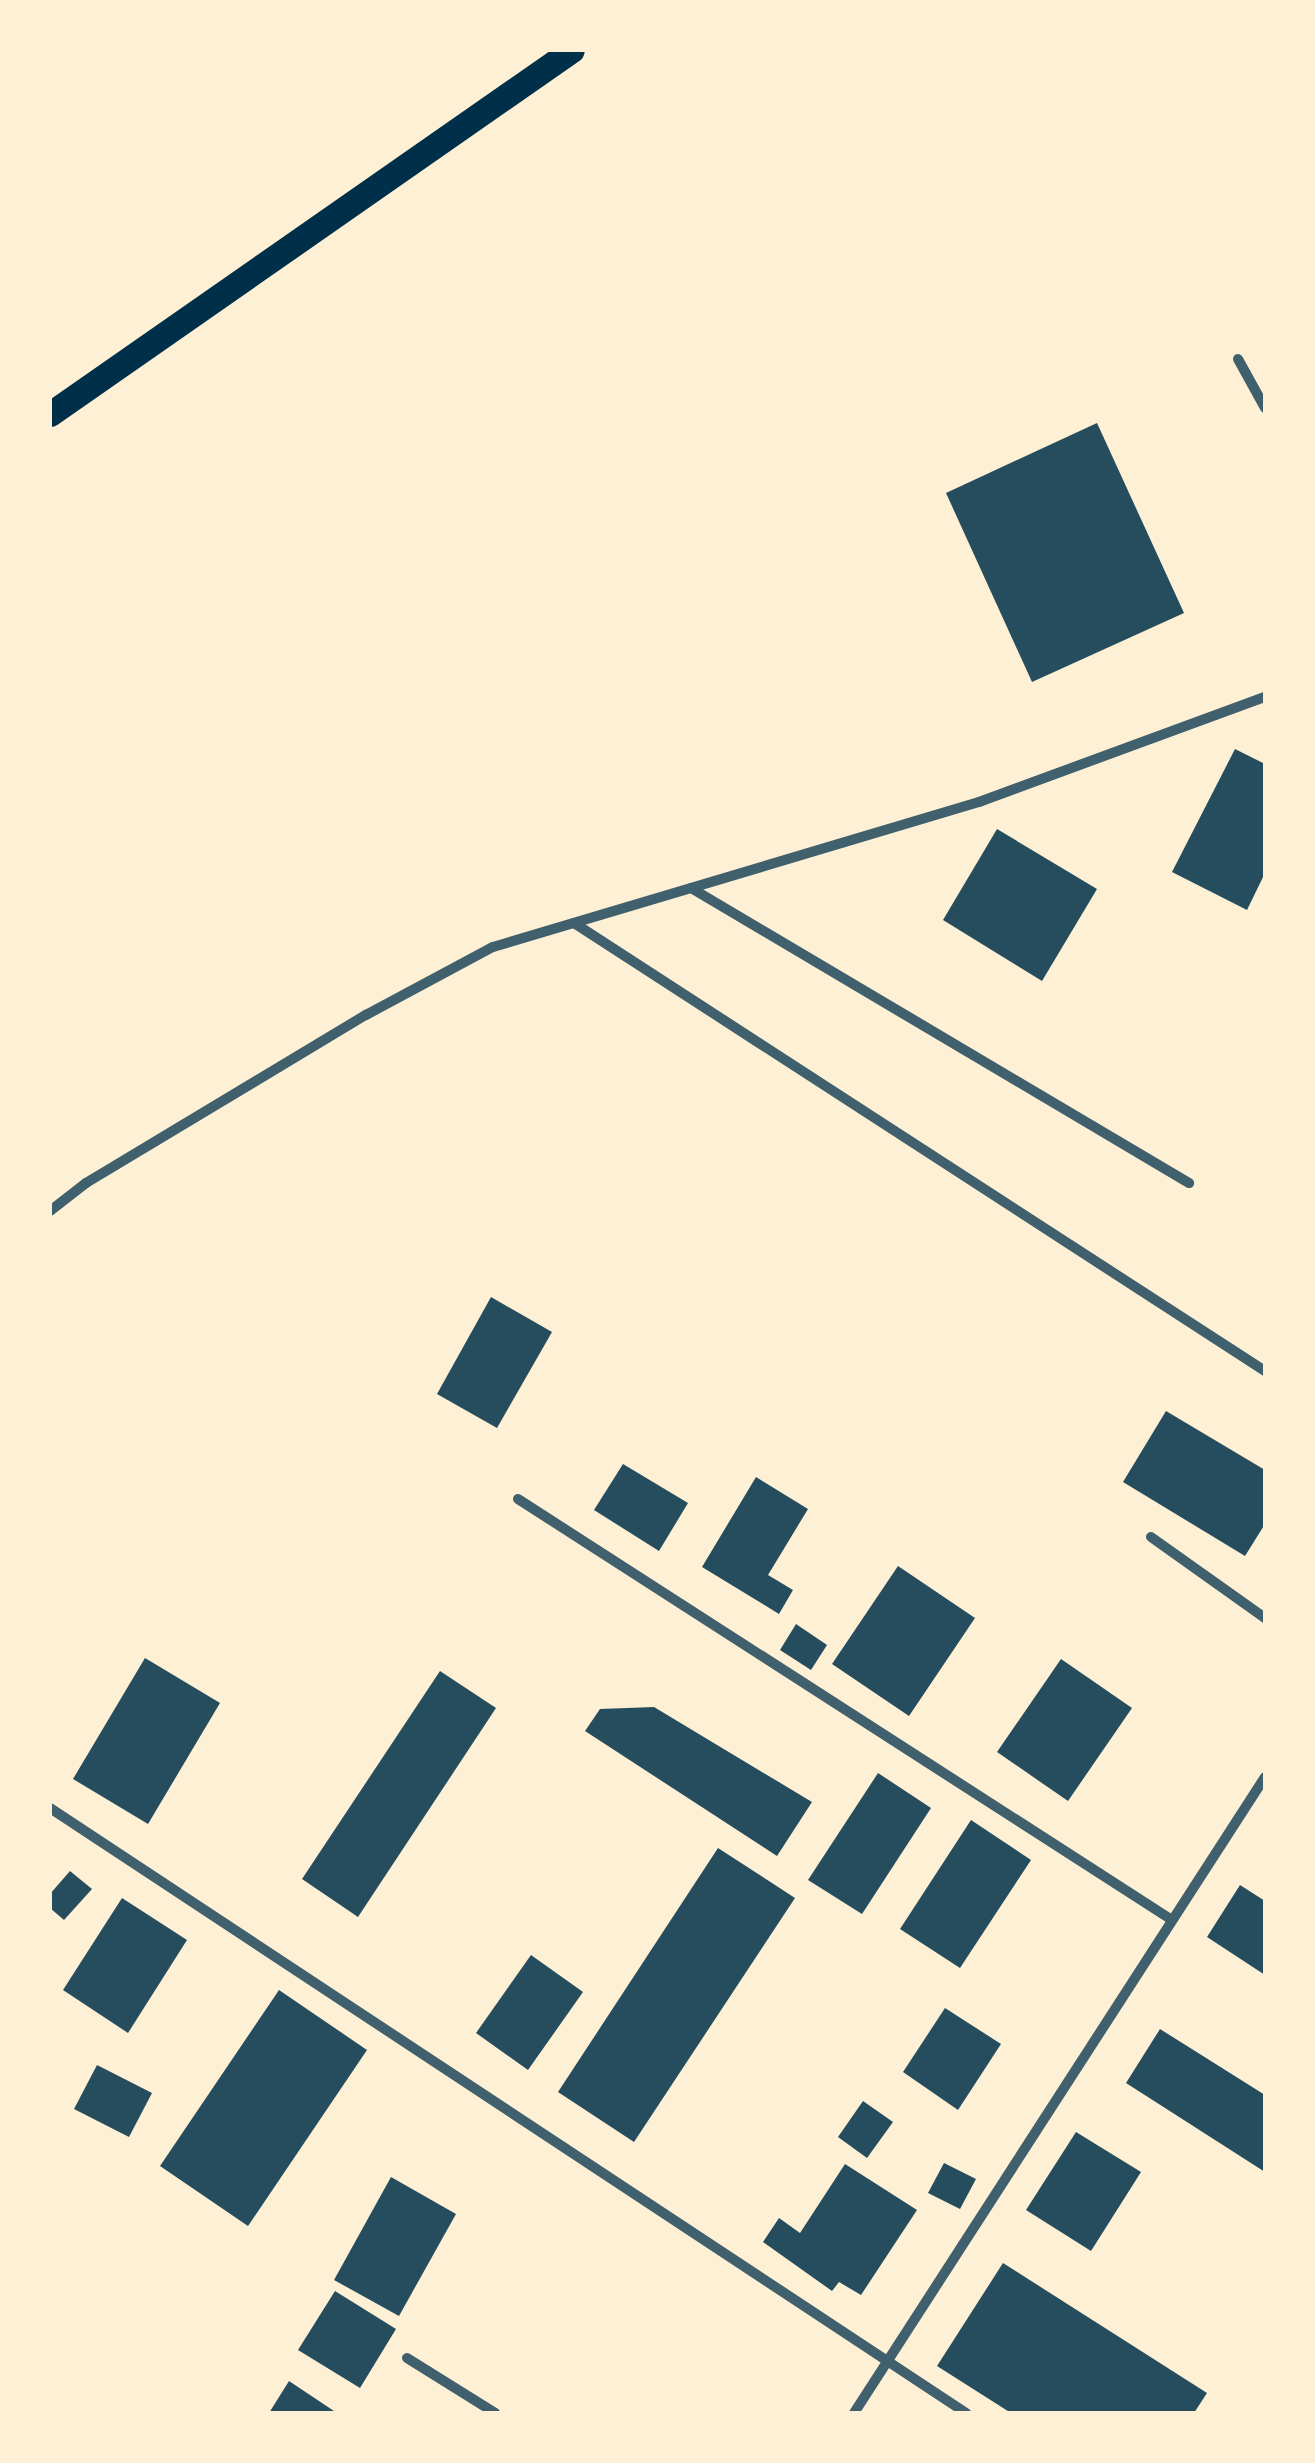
<!DOCTYPE html>
<style>
body{margin:0}
#map{position:relative;width:1315px;height:2463px;overflow:hidden;background:#fdf0d5;font-family:"Exo 2",sans-serif}
div>[style]{position:absolute}
.building>*{inset:0;background:#264d5e}
.minor>*{height:10px;margin:-5px;padding:0 5px;transform-origin:5px;border-radius:5px;background:#3f606c}
.primary>*{height:25px;margin:-12.5px;padding:0 12.5px;transform-origin:12.5px;border-radius:12.5px;background:#003049}
span{translate:-50% -50%;white-space:nowrap;text-align:center;line-height:1.15;-webkit-text-stroke:8px #fdf0d5;paint-order:stroke}
.frame{position:absolute;inset:0;border:52px solid #fdf0d5;pointer-events:none}
</style>
<div id="map">
<div class="building">
<i style="clip-path:polygon(1097px 423px,1184px 613px,1032px 682px,946px 493px)"></i>
<i style="clip-path:polygon(1235px 749px,1265px 764px,1265px 873px,1247px 910px,1172px 872px)"></i>
<i style="clip-path:polygon(997px 829px,1097px 889px,1042px 981px,943px 920px)"></i>
<i style="clip-path:polygon(491px 1297px,552px 1332px,497px 1428px,437px 1394px)"></i>
<i style="clip-path:polygon(1166px 1411px,1265px 1470px,1265px 1524px,1245px 1556px,1123px 1482px)"></i>
<i style="clip-path:polygon(623px 1464px,688px 1503px,659px 1551px,594px 1510px)"></i>
<i style="clip-path:polygon(756px 1477px,808px 1509px,768px 1575px,793px 1590px,779px 1614px,702px 1567px)"></i>
<i style="clip-path:polygon(898px 1566px,975px 1618px,909px 1716px,832px 1664px)"></i>
<i style="clip-path:polygon(796px 1624px,827px 1645px,811px 1670px,780px 1650px)"></i>
<i style="clip-path:polygon(145px 1658px,220px 1703px,148px 1824px,73px 1779px)"></i>
<i style="clip-path:polygon(1061px 1659px,1132px 1708px,1068px 1801px,997px 1752px)"></i>
<i style="clip-path:polygon(440px 1671px,496px 1708px,358px 1917px,302px 1879px)"></i>
<i style="clip-path:polygon(654px 1707px,812px 1802px,777px 1856px,585px 1731px,600px 1709px)"></i>
<i style="clip-path:polygon(878px 1773px,931px 1808px,862px 1914px,808px 1880px)"></i>
<i style="clip-path:polygon(971px 1820px,1031px 1860px,960px 1968px,900px 1929px)"></i>
<i style="clip-path:polygon(718px 1848px,795px 1898px,634px 2142px,558px 2092px)"></i>
<i style="clip-path:polygon(70px 1871px,92px 1889px,64px 1920px,50px 1908px,50px 1894px)"></i>
<i style="clip-path:polygon(1240px 1885px,1265px 1901px,1265px 1975px,1207px 1937px)"></i>
<i style="clip-path:polygon(122px 1898px,187px 1940px,128px 2033px,63px 1990px)"></i>
<i style="clip-path:polygon(531px 1955px,583px 1992px,528px 2070px,476px 2033px)"></i>
<i style="clip-path:polygon(279px 1990px,367px 2050px,248px 2226px,160px 2166px)"></i>
<i style="clip-path:polygon(945px 2008px,1001px 2044px,958px 2110px,903px 2072px)"></i>
<i style="clip-path:polygon(1160px 2029px,1265px 2095px,1265px 2172px,1126px 2083px)"></i>
<i style="clip-path:polygon(97px 2065px,152px 2093px,129px 2137px,74px 2109px)"></i>
<i style="clip-path:polygon(863px 2101px,893px 2122px,867px 2158px,838px 2137px)"></i>
<i style="clip-path:polygon(1076px 2132px,1141px 2172px,1091px 2251px,1026px 2210px)"></i>
<i style="clip-path:polygon(944px 2163px,976px 2179px,960px 2209px,928px 2193px)"></i>
<i style="clip-path:polygon(845px 2164px,917px 2210px,861px 2295px,839px 2282px,832px 2291px,763px 2242px,779px 2218px,800px 2233px)"></i>
<i style="clip-path:polygon(391px 2177px,456px 2214px,399px 2316px,334px 2280px)"></i>
<i style="clip-path:polygon(1003px 2263px,1207px 2393px,1194px 2413px,1011px 2413px,937px 2366px)"></i>
<i style="clip-path:polygon(335px 2291px,396px 2329px,360px 2388px,298px 2350px)"></i>
<i style="clip-path:polygon(289px 2381px,337px 2413px,269px 2413px)"></i>
</div>
<div class="minor">
<i style="left:1238px;top:359px;width:56px;rotate:61.1deg"></i>
<i style="left:691px;top:888px;width:579px;rotate:30.64deg"></i>
<i style="left:574px;top:923px;width:824px;rotate:32.96deg"></i>
<i style="left:50px;top:1211px;width:46px;rotate:-37.9deg"></i>
<i style="left:86px;top:1183px;width:327px;rotate:-31deg"></i>
<i style="left:366px;top:1015px;width:144px;rotate:-28.2deg"></i>
<i style="left:493px;top:947px;width:507px;rotate:-16.61deg"></i>
<i style="left:979px;top:802px;width:305px;rotate:-20.2deg"></i>
<i style="left:518px;top:1499px;width:778px;rotate:32.77deg"></i>
<i style="left:1151px;top:1537px;width:140px;rotate:35.4deg"></i>
<i style="left:50px;top:1808px;width:1098px;rotate:33.44deg"></i>
<i style="left:407px;top:2358px;width:104px;rotate:32deg"></i>
<i style="left:854px;top:2413px;width:757px;rotate:-57.13deg"></i>
</div>
<div class="primary">
<i style="left:50px;top:414px;width:636px;rotate:-34.89deg"></i>
</div>
<div class="frame"></div>
</div>
